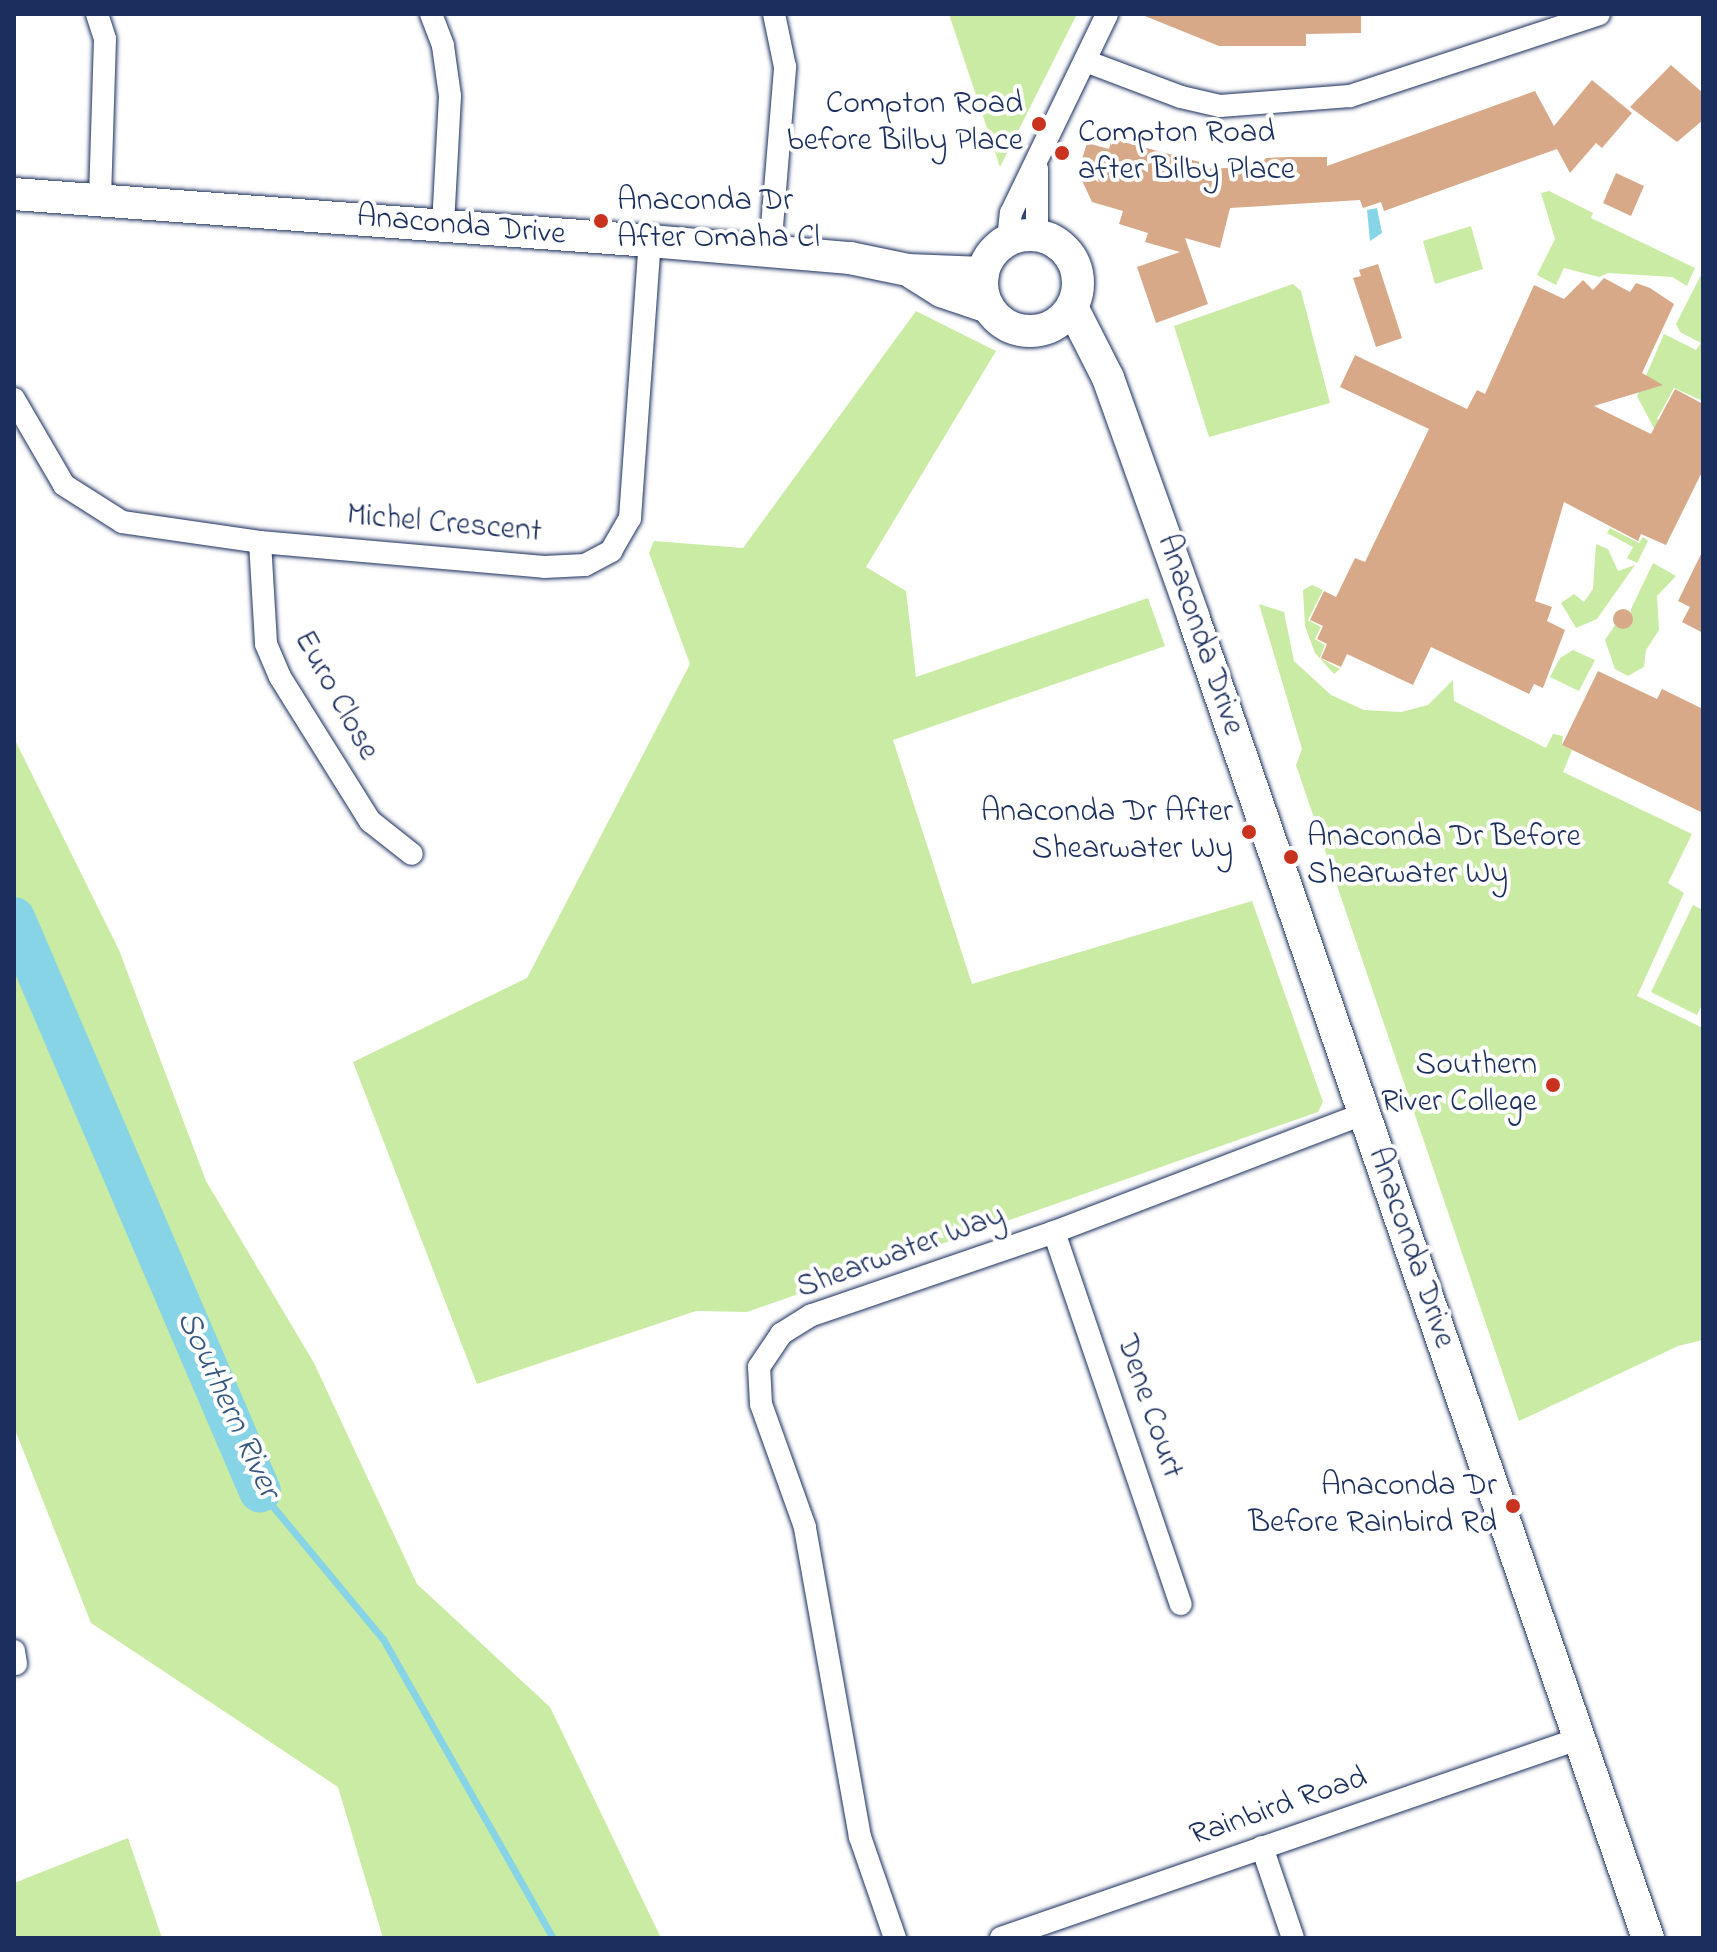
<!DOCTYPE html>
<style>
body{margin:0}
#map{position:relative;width:1717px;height:1952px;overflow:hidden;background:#fff;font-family:"Indie Flower",sans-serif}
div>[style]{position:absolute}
.green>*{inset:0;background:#c9eba3}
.water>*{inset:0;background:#86d4e5}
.stream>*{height:7px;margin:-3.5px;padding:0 3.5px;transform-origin:3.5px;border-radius:3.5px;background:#86d4e5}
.river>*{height:42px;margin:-21px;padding:0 21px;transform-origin:21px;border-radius:21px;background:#86d4e5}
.building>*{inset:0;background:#d7a989}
.round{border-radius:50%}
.roads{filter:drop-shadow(0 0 2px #1b2f5e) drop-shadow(0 0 2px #1b2f5e)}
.minor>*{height:22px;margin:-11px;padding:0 11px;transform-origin:11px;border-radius:11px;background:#fff}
.secondary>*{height:32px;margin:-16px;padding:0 16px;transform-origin:16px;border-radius:16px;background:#fff}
.secondary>.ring{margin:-16px;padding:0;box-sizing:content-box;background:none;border:32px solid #fff;border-radius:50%}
.dots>*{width:22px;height:22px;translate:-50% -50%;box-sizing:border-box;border:4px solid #fff;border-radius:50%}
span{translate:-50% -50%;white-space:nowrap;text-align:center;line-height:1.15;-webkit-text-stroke:8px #fff;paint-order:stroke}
.poi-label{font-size:32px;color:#1b2f5e}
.right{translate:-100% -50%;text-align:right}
.left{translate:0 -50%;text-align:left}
.street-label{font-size:32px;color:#1b2f5e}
.water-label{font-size:34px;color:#365880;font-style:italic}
.frame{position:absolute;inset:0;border:16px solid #1b2f5e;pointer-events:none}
</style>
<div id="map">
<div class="green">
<i style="clip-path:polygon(949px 14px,1077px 14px,1000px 167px)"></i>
<i style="clip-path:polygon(1549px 191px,1593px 213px,1591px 218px,1695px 268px,1687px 286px,1672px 277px,1608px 273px,1599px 277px,1564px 268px,1556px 285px,1537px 275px,1555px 239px,1541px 193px)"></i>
<i style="clip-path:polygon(1471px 226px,1483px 269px,1435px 284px,1423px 241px)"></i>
<i style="clip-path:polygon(1703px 271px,1703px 401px,1674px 388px,1657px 419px,1697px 441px,1658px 436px,1637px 396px,1664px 334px,1696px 350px,1701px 343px,1680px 332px,1676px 324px)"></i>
<i style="clip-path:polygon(1293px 284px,1301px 291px,1330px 403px,1209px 437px,1174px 326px)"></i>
<i style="clip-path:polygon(916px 311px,996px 351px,866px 567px,906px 591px,916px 677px,1148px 598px,1165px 646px,893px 740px,972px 984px,1252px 901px,1323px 1102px,1318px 1112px,747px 1312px,696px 1311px,477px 1384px,353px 1062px,527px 978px,690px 664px,649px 553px,654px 541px,743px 548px)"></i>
<i style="clip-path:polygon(1610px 528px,1639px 543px,1643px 537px,1648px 541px,1637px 563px,1627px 558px,1633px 547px,1607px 533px)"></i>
<i style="clip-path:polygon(1596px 544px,1608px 549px,1618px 571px,1635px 565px,1597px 619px,1576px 628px,1561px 603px,1574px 594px,1584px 602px,1593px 589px)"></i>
<i style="clip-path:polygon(1653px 563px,1676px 576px,1657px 596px,1659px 630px,1646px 650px,1644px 667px,1628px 676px,1615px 669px,1605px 640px,1615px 625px,1623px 629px,1630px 624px,1631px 609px)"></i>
<i style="clip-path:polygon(1312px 585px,1323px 590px,1308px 620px,1321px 627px,1315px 639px,1325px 645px,1320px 658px,1340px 669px,1334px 674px,1315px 653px,1305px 626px,1303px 590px)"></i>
<i style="clip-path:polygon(1259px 604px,1284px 612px,1294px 661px,1331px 695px,1364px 710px,1401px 712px,1428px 705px,1453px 680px,1454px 701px,1546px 748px,1553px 734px,1563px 736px,1562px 745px,1572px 750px,1563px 772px,1692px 834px,1668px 883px,1684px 893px,1637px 996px,1703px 1028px,1703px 1340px,1678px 1346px,1519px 1421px,1296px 765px,1302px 749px)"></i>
<i style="clip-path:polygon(1573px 650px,1595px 660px,1579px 691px,1550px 677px,1560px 658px)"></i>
<i style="clip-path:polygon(14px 738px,119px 950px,206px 1181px,314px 1363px,417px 1584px,550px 1707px,661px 1938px,383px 1938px,338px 1787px,91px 1623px,14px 1427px)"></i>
<i style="clip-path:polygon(1693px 905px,1703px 910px,1703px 1003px,1697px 1015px,1651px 992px)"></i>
<i style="clip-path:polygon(128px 1838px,162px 1938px,14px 1938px,14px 1883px)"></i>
</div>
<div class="water">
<i style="clip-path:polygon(1377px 208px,1382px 233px,1370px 241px,1367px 210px)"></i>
</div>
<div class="stream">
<i style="left:260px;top:1491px;width:192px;rotate:50.3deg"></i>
<i style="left:383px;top:1639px;width:344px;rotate:60.4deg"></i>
</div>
<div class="river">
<i style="left:14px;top:918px;width:624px;rotate:66.77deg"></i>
</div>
<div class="building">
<i style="clip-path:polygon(1140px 14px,1361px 14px,1361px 33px,1306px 34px,1306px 46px,1219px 46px)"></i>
<i style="clip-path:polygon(1671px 65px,1703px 93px,1703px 120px,1677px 142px,1630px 107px)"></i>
<i style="clip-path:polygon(1592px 80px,1632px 113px,1602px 148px,1596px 143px,1570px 173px,1557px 149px,1384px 211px,1381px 202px,1363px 208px,1360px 200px,1230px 208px,1220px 248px,1185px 238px,1208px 304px,1156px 323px,1137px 267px,1180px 252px,1145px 242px,1148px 233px,1119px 224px,1123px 211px,1092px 202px,1078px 172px,1087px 143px,1109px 149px,1112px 139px,1200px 162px,1198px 169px,1257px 167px,1266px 158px,1288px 157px,1327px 157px,1327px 166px,1535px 91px,1554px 126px)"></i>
<i style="clip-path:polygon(1616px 173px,1644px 186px,1631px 216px,1603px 203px)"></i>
<i style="clip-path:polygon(1378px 264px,1402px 338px,1376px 347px,1353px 278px,1361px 276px,1359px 270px)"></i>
<i style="clip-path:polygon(1604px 278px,1630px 292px,1636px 283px,1650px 288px,1674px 304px,1642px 373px,1663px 385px,1594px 406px,1651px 434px,1675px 389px,1703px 404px,1703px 470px,1666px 545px,1641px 534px,1638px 541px,1564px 502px,1535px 601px,1552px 607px,1547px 621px,1565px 630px,1543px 688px,1534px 684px,1529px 694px,1431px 647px,1413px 685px,1347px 654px,1341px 667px,1321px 658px,1327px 644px,1317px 639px,1323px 626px,1310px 620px,1324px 591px,1336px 597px,1355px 558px,1365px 562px,1429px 429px,1340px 387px,1355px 355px,1467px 409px,1477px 390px,1485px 394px,1534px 285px,1564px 299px,1583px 280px,1593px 290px)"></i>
<i style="clip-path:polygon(1703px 550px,1703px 633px,1682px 622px,1690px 607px,1678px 601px)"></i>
<i class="round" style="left:1613px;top:609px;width:20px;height:20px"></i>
<i style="clip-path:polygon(1598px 671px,1657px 699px,1662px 689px,1703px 709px,1703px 813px,1562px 745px)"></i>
</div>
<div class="roads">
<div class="minor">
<i style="left:97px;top:14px;width:26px;rotate:72deg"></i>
<i style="left:105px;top:39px;width:161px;rotate:91.8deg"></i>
<i style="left:431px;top:14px;width:34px;rotate:69deg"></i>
<i style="left:443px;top:46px;width:50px;rotate:82deg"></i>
<i style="left:450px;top:96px;width:131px;rotate:93.1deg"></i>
<i style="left:1088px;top:62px;width:99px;rotate:20.6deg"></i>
<i style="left:1181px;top:97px;width:40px;rotate:13deg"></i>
<i style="left:1220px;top:106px;width:130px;rotate:-4.4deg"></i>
<i style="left:1350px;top:96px;width:262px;rotate:-18.2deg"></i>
<i style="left:1037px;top:169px;width:66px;rotate:90deg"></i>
<i style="left:1008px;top:240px;width:27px;rotate:-84deg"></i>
<i style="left:1011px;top:213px;width:221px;rotate:-64.2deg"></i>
<i style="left:770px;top:251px;width:185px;rotate:-85.3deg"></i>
<i style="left:785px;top:67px;width:54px;rotate:-101.7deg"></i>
<i style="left:14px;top:399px;width:99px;rotate:59.8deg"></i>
<i style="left:64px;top:485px;width:69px;rotate:32.5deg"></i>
<i style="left:122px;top:522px;width:139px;rotate:8.2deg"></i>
<i style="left:260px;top:542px;width:285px;rotate:5deg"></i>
<i style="left:544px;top:567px;width:41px;rotate:-2.8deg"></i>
<i style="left:585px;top:565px;width:30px;rotate:-28deg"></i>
<i style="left:611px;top:551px;width:38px;rotate:-60deg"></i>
<i style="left:630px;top:518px;width:278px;rotate:-85.9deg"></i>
<i style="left:260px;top:542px;width:102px;rotate:86.6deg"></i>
<i style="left:266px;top:644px;width:36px;rotate:67deg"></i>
<i style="left:280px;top:677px;width:170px;rotate:58deg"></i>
<i style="left:370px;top:821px;width:53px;rotate:38.2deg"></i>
<i style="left:1054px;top:1232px;width:393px;rotate:71.2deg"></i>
<i style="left:14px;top:1651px;width:13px;rotate:81deg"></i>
<i style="left:1262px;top:1847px;width:96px;rotate:71.2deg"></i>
<i style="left:895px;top:1938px;width:107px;rotate:-109.1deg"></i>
<i style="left:860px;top:1837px;width:315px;rotate:-100.1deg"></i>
<i style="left:805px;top:1527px;width:131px;rotate:-109.7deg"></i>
<i style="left:761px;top:1404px;width:37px;rotate:-93deg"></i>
<i style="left:759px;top:1367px;width:40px;rotate:-56deg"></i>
<i style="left:781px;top:1334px;width:36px;rotate:-32deg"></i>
<i style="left:812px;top:1315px;width:256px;rotate:-18.9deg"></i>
<i style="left:1054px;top:1232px;width:331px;rotate:-20.9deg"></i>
<i style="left:1001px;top:1938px;width:610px;rotate:-19.03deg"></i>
</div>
<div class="secondary">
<i style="left:14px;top:194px;width:638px;rotate:4.23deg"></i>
<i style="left:650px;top:241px;width:201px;rotate:4.9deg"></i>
<i style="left:850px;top:258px;width:59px;rotate:11.7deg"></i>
<i style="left:908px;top:270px;width:75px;rotate:2.3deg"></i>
<i class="ring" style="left:982px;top:235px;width:64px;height:64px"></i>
<i style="left:914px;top:274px;width:32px;rotate:32deg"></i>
<i style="left:941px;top:291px;width:50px;rotate:18.8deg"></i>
<i style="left:1072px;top:307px;width:80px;rotate:63.1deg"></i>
<i style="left:1108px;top:378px;width:253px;rotate:70.3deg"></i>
<i style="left:1193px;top:616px;width:1398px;rotate:71.01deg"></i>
</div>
</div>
<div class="dots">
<i style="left:1039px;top:124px;background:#c8321e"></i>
<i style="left:1062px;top:153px;background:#c8321e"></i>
<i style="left:601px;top:221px;background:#c8321e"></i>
<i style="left:1249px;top:832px;background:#c8321e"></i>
<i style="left:1291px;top:857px;background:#c8321e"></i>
<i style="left:1553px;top:1085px;background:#c8321e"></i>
<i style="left:1513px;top:1506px;background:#c8321e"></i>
</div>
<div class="poi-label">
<span class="right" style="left:1023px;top:124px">Compton Road<br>before Bilby Place</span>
<span class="left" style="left:1078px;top:153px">Compton Road<br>after Bilby Place</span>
<span class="left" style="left:617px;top:221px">Anaconda Dr<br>After Omaha Cl</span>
<span class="right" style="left:1233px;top:832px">Anaconda Dr After<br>Shearwater Wy</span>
<span class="left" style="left:1307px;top:857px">Anaconda Dr Before<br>Shearwater Wy</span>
<span class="right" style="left:1537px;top:1085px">Southern<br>River College</span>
<span class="right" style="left:1497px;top:1506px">Anaconda Dr<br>Before Rainbird Rd</span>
</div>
<div class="street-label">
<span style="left:461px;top:227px;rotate:5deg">Anaconda Drive</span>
<span style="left:444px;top:525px;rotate:5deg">Michel Crescent</span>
<span style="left:1199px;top:635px;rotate:71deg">Anaconda Drive</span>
<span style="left:335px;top:696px;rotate:61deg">Euro Close</span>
<span style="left:1410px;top:1248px;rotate:71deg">Anaconda Drive</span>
<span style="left:901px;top:1253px;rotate:-20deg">Shearwater Way</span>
<span style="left:1148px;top:1407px;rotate:71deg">Dene Court</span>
<span style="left:1279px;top:1808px;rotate:-19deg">Rainbird Road</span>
</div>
<div class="water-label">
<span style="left:227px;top:1405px;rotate:65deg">Southern River</span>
</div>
<div class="frame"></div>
</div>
